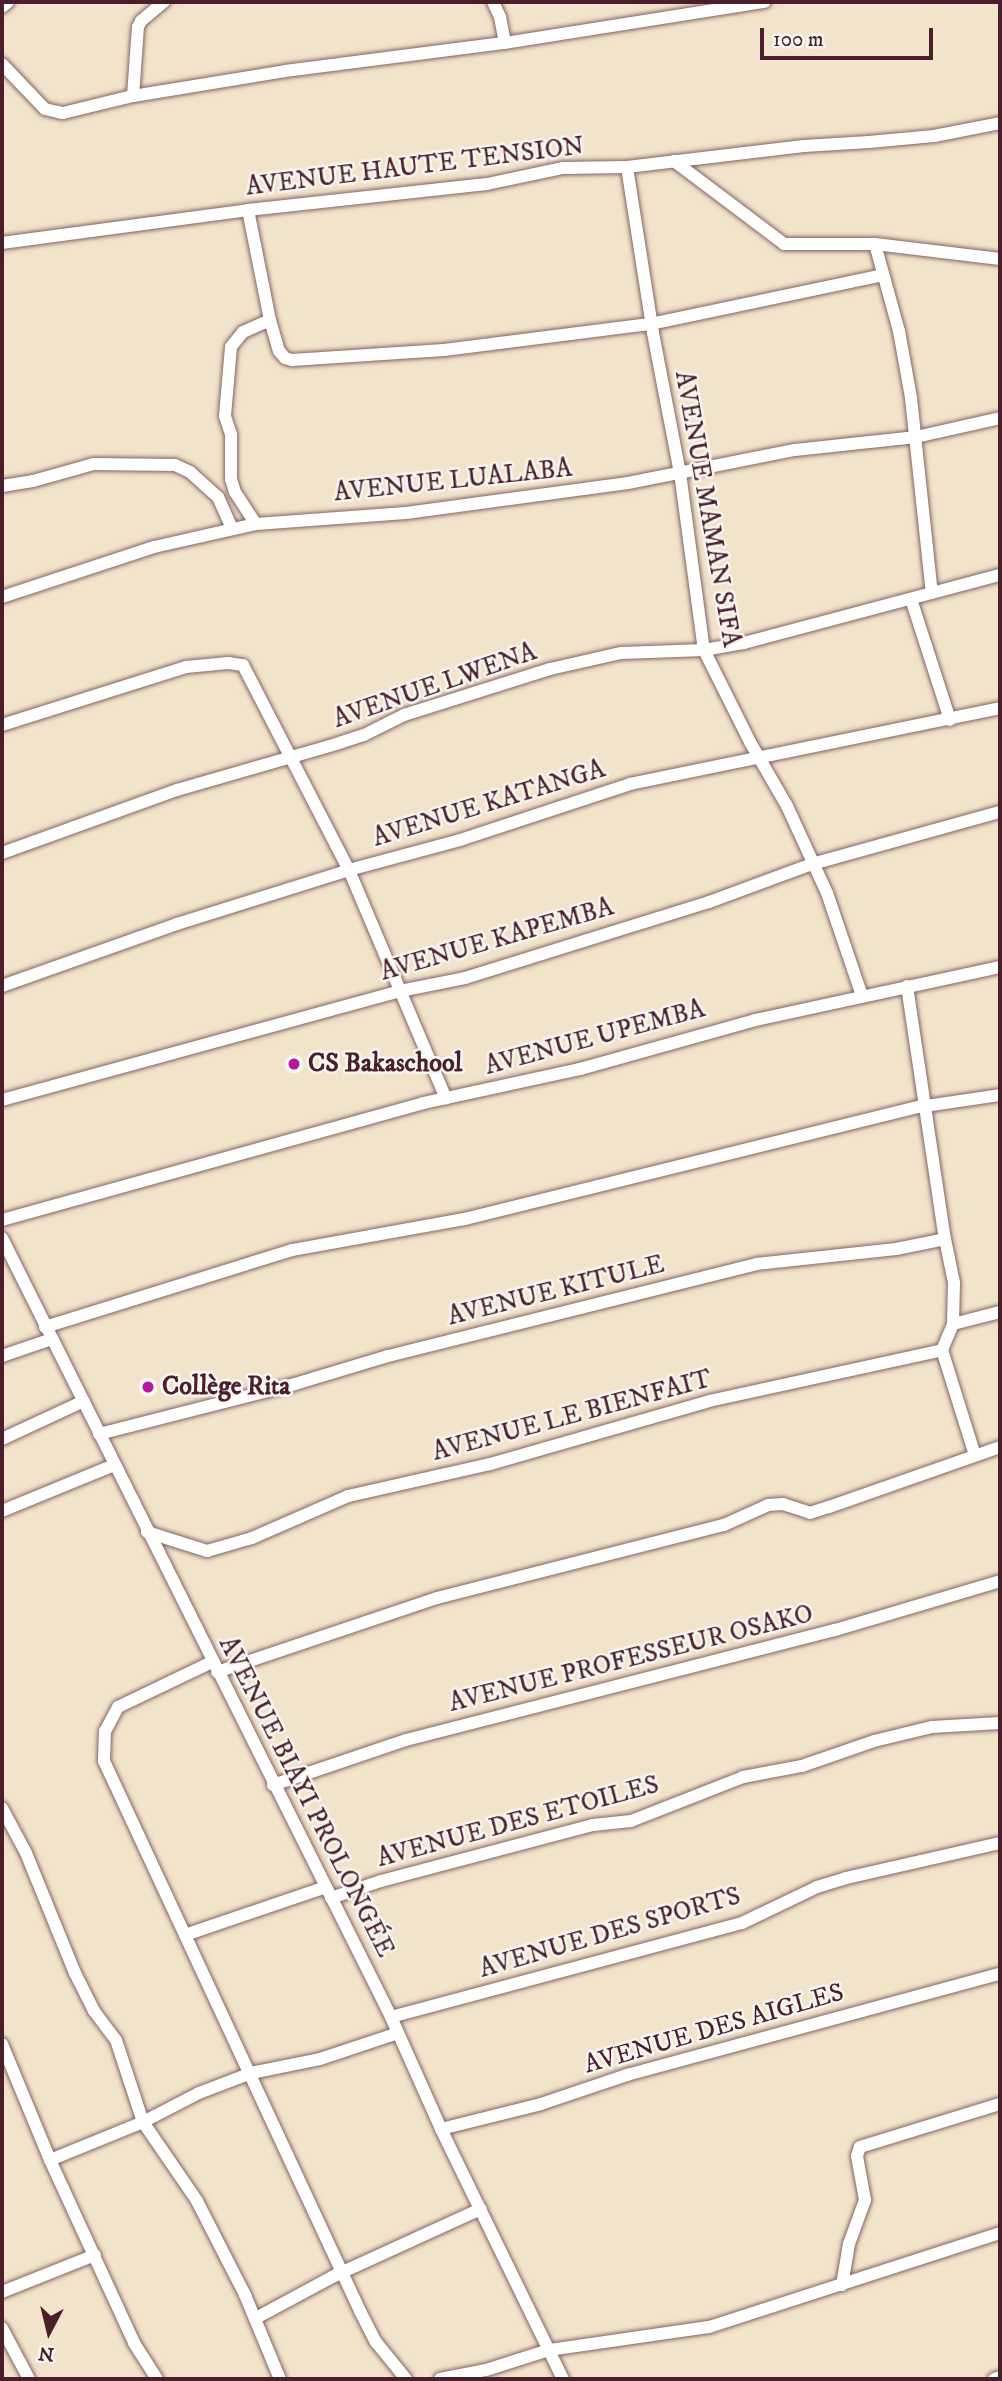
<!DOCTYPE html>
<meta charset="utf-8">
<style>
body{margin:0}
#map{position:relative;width:1002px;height:2381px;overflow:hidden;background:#f2e3cb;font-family:"IM FELL DW Pica",serif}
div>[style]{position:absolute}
.roads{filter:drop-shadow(0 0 2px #856463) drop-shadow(0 0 2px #856463)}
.minor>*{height:12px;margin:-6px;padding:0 6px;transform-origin:6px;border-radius:6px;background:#fff}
.dots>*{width:19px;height:19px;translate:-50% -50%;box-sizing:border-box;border:4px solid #f6f6f2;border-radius:50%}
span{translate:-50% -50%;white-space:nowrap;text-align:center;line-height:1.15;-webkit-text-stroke:5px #f6f6f2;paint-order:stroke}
.street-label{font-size:26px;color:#4a1f2b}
.poi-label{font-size:26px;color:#4a1f2b;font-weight:700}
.left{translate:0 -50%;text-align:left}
.frame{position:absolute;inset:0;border:4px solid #4a1f2b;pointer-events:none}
.north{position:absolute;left:14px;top:2297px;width:70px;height:70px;-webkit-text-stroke:5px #f6f6f2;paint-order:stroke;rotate:187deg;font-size:19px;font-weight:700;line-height:28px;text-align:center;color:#4a1f2b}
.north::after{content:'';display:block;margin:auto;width:24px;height:32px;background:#4a1f2b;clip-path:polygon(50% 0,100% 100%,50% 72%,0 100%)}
.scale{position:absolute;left:760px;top:28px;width:173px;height:32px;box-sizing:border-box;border:4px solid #4a1f2b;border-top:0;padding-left:9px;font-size:21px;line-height:24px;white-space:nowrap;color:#4a1f2b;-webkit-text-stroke:5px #f6f6f2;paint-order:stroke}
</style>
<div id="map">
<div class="roads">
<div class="minor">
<i style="left:493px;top:2px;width:17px;rotate:65deg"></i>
<i style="left:500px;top:17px;width:26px;rotate:79deg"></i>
<i style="left:2px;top:7px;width:8px;rotate:-40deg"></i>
<i style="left:2px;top:64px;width:62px;rotate:46.3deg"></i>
<i style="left:45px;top:109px;width:18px;rotate:13deg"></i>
<i style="left:63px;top:113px;width:72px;rotate:-13.7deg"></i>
<i style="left:133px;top:96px;width:154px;rotate:-9.3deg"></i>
<i style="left:285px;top:71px;width:222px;rotate:-7.3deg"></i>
<i style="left:505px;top:43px;width:263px;rotate:-9deg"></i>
<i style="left:133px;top:96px;width:69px;rotate:-85.9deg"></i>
<i style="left:138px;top:27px;width:7px;rotate:-63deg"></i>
<i style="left:141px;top:21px;width:30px;rotate:-40deg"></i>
<i style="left:674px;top:161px;width:138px;rotate:37deg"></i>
<i style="left:784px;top:244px;width:91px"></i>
<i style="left:875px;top:244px;width:126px;rotate:6.8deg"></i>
<i style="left:627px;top:167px;width:168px;rotate:81.1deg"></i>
<i style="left:653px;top:333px;width:143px;rotate:79.1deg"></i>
<i style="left:680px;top:473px;width:179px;rotate:82.3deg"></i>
<i style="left:704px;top:650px;width:103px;rotate:63.4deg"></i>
<i style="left:750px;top:742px;width:74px;rotate:60deg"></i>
<i style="left:787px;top:806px;width:96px;rotate:65.3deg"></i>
<i style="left:827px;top:893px;width:109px;rotate:71.2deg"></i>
<i style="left:248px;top:210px;width:112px;rotate:78.7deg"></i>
<i style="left:270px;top:320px;width:30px;rotate:156deg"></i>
<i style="left:243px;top:332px;width:19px;rotate:129deg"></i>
<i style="left:231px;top:347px;width:69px;rotate:95deg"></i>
<i style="left:225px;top:416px;width:19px;rotate:72deg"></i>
<i style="left:231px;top:434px;width:45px;rotate:90deg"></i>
<i style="left:231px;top:479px;width:14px;rotate:73deg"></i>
<i style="left:235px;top:492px;width:38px;rotate:57deg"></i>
<i style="left:2px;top:243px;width:248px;rotate:-7.6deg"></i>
<i style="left:248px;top:210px;width:240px;rotate:-6.2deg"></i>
<i style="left:487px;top:184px;width:78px;rotate:-11.9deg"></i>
<i style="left:563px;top:168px;width:64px;rotate:-0.9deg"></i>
<i style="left:627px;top:167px;width:178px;rotate:-6.8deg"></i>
<i style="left:804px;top:146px;width:65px;rotate:-3.5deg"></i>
<i style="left:869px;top:142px;width:65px;rotate:-5.3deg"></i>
<i style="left:934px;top:136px;width:67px;rotate:-11.1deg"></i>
<i style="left:875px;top:244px;width:90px;rotate:74.6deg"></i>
<i style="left:899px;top:331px;width:68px;rotate:79.8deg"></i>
<i style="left:911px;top:398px;width:196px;rotate:83.9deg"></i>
<i style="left:270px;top:320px;width:32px;rotate:74deg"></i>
<i style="left:279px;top:351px;width:9px;rotate:49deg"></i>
<i style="left:285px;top:358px;width:7px;rotate:16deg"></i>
<i style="left:292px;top:360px;width:152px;rotate:-3.8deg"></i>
<i style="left:444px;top:350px;width:209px;rotate:-7.2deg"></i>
<i style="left:651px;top:324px;width:237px;rotate:-11.9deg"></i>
<i style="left:2px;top:486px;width:31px;rotate:-9deg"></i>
<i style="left:33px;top:481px;width:63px;rotate:-15.6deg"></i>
<i style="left:94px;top:464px;width:81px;rotate:0.7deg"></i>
<i style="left:175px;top:465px;width:17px;rotate:25deg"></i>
<i style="left:190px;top:472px;width:38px;rotate:42deg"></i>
<i style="left:218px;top:497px;width:35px;rotate:66deg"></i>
<i style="left:2px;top:597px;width:160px;rotate:-18.2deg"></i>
<i style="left:154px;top:547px;width:105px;rotate:-12.7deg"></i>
<i style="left:256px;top:524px;width:150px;rotate:-4.2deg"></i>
<i style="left:406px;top:513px;width:224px;rotate:-7.7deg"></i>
<i style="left:628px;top:483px;width:170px;rotate:-11.2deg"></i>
<i style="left:795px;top:450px;width:122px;rotate:-6.1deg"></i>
<i style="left:916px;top:437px;width:86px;rotate:-12.7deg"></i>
<i style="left:911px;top:599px;width:127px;rotate:72.1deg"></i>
<i style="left:2px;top:725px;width:193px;rotate:-17.5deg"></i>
<i style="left:186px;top:667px;width:42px;rotate:-5.4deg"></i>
<i style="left:228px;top:663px;width:15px;rotate:8deg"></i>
<i style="left:243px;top:665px;width:231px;rotate:62.7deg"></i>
<i style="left:349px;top:870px;width:248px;rotate:67deg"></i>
<i style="left:2px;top:853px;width:186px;rotate:-19.8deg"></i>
<i style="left:177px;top:790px;width:166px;rotate:-16.1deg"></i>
<i style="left:336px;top:744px;width:29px;rotate:-18deg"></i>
<i style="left:364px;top:735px;width:45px;rotate:-26.6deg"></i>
<i style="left:404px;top:715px;width:153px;rotate:-17.5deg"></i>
<i style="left:550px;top:669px;width:73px;rotate:-12.7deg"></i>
<i style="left:621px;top:653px;width:83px;rotate:-2.1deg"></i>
<i style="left:704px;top:650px;width:41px;rotate:-9.9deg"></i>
<i style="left:744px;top:643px;width:265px;rotate:-14.9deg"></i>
<i style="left:2px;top:986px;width:186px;rotate:-19.5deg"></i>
<i style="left:177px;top:924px;width:180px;rotate:-17.4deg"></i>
<i style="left:349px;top:870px;width:115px;rotate:-15.1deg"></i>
<i style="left:460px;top:840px;width:179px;rotate:-18.2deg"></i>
<i style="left:630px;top:784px;width:378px;rotate:-11.6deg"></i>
<i style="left:907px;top:986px;width:256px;rotate:81.5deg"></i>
<i style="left:2px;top:1100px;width:413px;rotate:-15.3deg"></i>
<i style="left:400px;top:991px;width:66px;rotate:-11.3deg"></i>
<i style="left:465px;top:978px;width:256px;rotate:-17.3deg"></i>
<i style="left:709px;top:902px;width:110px;rotate:-20.3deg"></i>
<i style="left:812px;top:864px;width:195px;rotate:-15.5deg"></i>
<i style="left:2px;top:1220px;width:437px;rotate:-15.5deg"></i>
<i style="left:423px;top:1103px;width:161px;rotate:-12.2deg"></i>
<i style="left:580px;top:1069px;width:182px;rotate:-15.6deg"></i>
<i style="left:755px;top:1020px;width:251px;rotate:-12.2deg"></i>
<i style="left:2px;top:1238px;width:871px;rotate:63.46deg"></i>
<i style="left:391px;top:2017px;width:123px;rotate:65.9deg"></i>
<i style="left:441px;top:2129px;width:278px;rotate:64deg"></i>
<i style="left:45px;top:1327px;width:259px;rotate:-17.3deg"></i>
<i style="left:292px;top:1250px;width:176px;rotate:-10.2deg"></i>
<i style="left:465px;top:1219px;width:468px;rotate:-13.9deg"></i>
<i style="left:919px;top:1107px;width:82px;rotate:-8.4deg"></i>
<i style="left:942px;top:1350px;width:110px;rotate:72.6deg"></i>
<i style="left:2px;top:1356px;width:53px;rotate:-18.8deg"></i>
<i style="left:99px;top:1434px;width:202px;rotate:-14.3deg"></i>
<i style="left:295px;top:1384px;width:97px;rotate:-16.8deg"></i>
<i style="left:388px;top:1356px;width:379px;rotate:-14deg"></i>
<i style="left:756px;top:1264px;width:141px;rotate:-6.1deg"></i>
<i style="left:896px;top:1249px;width:50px;rotate:-11.5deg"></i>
<i style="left:945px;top:1239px;width:45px;rotate:78.4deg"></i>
<i style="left:954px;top:1283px;width:41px;rotate:91.4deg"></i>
<i style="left:2px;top:1439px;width:90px;rotate:-24.9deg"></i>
<i style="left:2px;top:1511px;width:121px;rotate:-22.3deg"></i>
<i style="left:147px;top:1532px;width:63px;rotate:17.6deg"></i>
<i style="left:207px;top:1551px;width:47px;rotate:-16.1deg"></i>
<i style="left:252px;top:1538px;width:105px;rotate:-23.6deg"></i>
<i style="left:348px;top:1496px;width:146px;rotate:-12.7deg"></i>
<i style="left:490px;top:1464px;width:228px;rotate:-16deg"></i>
<i style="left:709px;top:1401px;width:239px;rotate:-12.3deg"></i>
<i style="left:942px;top:1350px;width:28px;rotate:-67deg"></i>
<i style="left:953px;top:1324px;width:49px;rotate:-14.3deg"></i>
<i style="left:212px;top:1662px;width:104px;rotate:154.4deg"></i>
<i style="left:118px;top:1707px;width:27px;rotate:118deg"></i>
<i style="left:105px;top:1731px;width:30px;rotate:92deg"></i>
<i style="left:104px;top:1761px;width:607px;rotate:65.04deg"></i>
<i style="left:360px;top:2311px;width:35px;rotate:63deg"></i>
<i style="left:376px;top:2342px;width:48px;rotate:51deg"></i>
<i style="left:217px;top:1672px;width:232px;rotate:-18.6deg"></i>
<i style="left:437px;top:1598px;width:296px;rotate:-14.3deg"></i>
<i style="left:724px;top:1525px;width:48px;rotate:-24.4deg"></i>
<i style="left:768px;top:1505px;width:15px;rotate:-4deg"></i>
<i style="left:783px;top:1504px;width:28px;rotate:18deg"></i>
<i style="left:810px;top:1513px;width:20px;rotate:-18deg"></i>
<i style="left:829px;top:1507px;width:181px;rotate:-19.3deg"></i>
<i style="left:273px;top:1785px;width:140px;rotate:-18.7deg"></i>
<i style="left:406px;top:1740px;width:443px;rotate:-14.4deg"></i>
<i style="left:835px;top:1630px;width:172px;rotate:-16.5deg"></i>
<i style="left:2px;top:1808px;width:51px;rotate:61.9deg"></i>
<i style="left:26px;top:1853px;width:130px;rotate:67.8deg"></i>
<i style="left:75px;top:1973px;width:42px;rotate:63.4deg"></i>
<i style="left:94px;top:2011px;width:36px;rotate:53deg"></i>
<i style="left:116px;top:2040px;width:86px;rotate:71.8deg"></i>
<i style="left:143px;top:2122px;width:96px;rotate:55.6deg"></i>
<i style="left:197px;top:2201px;width:106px;rotate:62.9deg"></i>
<i style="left:245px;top:2295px;width:91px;rotate:67.4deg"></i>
<i style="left:331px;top:1898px;width:53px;rotate:-18.8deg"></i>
<i style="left:381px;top:1881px;width:219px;rotate:-14.8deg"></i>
<i style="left:593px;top:1825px;width:38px;rotate:-6deg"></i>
<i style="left:631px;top:1821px;width:120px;rotate:-21.4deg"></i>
<i style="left:743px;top:1777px;width:60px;rotate:-10.6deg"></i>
<i style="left:802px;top:1766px;width:76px;rotate:-19.1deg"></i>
<i style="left:874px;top:1741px;width:60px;rotate:-13.6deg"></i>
<i style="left:932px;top:1727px;width:68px;rotate:-3.4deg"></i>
<i style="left:185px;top:1935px;width:149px;rotate:-18.8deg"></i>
<i style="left:391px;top:2017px;width:363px;rotate:-15deg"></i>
<i style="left:742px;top:1923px;width:83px;rotate:-25.6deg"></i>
<i style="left:817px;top:1887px;width:30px;rotate:-17deg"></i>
<i style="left:846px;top:1878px;width:158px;rotate:-12.8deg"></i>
<i style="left:2px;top:2044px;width:126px;rotate:67.5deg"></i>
<i style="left:50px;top:2160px;width:201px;rotate:65.3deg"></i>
<i style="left:134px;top:2343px;width:43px;rotate:57.4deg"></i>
<i style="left:441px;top:2129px;width:103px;rotate:-14deg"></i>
<i style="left:541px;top:2104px;width:91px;rotate:-18.6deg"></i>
<i style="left:627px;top:2075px;width:386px;rotate:-15.2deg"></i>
<i style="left:50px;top:2160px;width:100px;rotate:-22.2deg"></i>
<i style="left:143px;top:2122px;width:63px;rotate:-27.4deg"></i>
<i style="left:199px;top:2093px;width:56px;rotate:-21deg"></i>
<i style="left:251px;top:2073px;width:70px;rotate:-11.5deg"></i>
<i style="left:320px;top:2059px;width:82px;rotate:-18.4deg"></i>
<i style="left:842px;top:2285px;width:42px;rotate:-80.3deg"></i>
<i style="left:849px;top:2244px;width:47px;rotate:-70deg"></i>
<i style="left:865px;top:2200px;width:45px;rotate:-100.3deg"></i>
<i style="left:857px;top:2156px;width:9px;rotate:-72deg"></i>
<i style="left:860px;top:2147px;width:146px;rotate:-17.1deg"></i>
<i style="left:2px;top:2292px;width:100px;rotate:-21.7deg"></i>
<i style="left:256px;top:2318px;width:91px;rotate:-28.3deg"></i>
<i style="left:336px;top:2275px;width:159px;rotate:-24.5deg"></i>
<i style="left:2px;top:2328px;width:58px;rotate:62.1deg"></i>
<i style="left:440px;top:2379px;width:47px;rotate:-11.1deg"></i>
<i style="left:486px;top:2370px;width:66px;rotate:-17.6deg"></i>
<i style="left:549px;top:2350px;width:162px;rotate:-8.2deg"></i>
<i style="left:709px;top:2327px;width:306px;rotate:-17.9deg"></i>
<i style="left:994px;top:2379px;width:6px;rotate:-18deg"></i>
</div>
</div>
<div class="dots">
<i style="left:294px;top:1064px;background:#b5179e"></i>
<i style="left:148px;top:1387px;background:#b5179e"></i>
</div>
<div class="street-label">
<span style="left:415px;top:167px;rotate:-7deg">AVENUE HAUTE TENSION</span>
<span style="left:453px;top:481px;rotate:-6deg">AVENUE LUALABA</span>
<span style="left:707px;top:509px;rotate:80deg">AVENUE MAMAN SIFA</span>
<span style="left:435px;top:686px;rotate:-19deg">AVENUE LWENA</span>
<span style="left:489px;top:804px;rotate:-17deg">AVENUE KATANGA</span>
<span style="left:497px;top:940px;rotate:-16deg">AVENUE KAPEMBA</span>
<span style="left:595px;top:1038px;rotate:-15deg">AVENUE UPEMBA</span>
<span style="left:556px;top:1291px;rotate:-14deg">AVENUE KITULE</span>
<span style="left:572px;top:1416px;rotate:-15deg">AVENUE LE BIENFAIT</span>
<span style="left:631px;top:1659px;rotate:-14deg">AVENUE PROFESSEUR OSAKO</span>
<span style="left:306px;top:1797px;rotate:63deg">AVENUE BIAYI PROLONGÉE</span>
<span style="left:518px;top:1822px;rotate:-15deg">AVENUE DES ETOILES</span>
<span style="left:610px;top:1933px;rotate:-16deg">AVENUE DES SPORTS</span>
<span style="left:714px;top:2029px;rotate:-16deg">AVENUE DES AIGLES</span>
</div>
<div class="poi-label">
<span class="left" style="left:308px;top:1064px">CS Bakaschool</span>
<span class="left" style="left:162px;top:1387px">Collège Rita</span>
</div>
<div class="frame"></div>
<div class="north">N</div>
<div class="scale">100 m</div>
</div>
